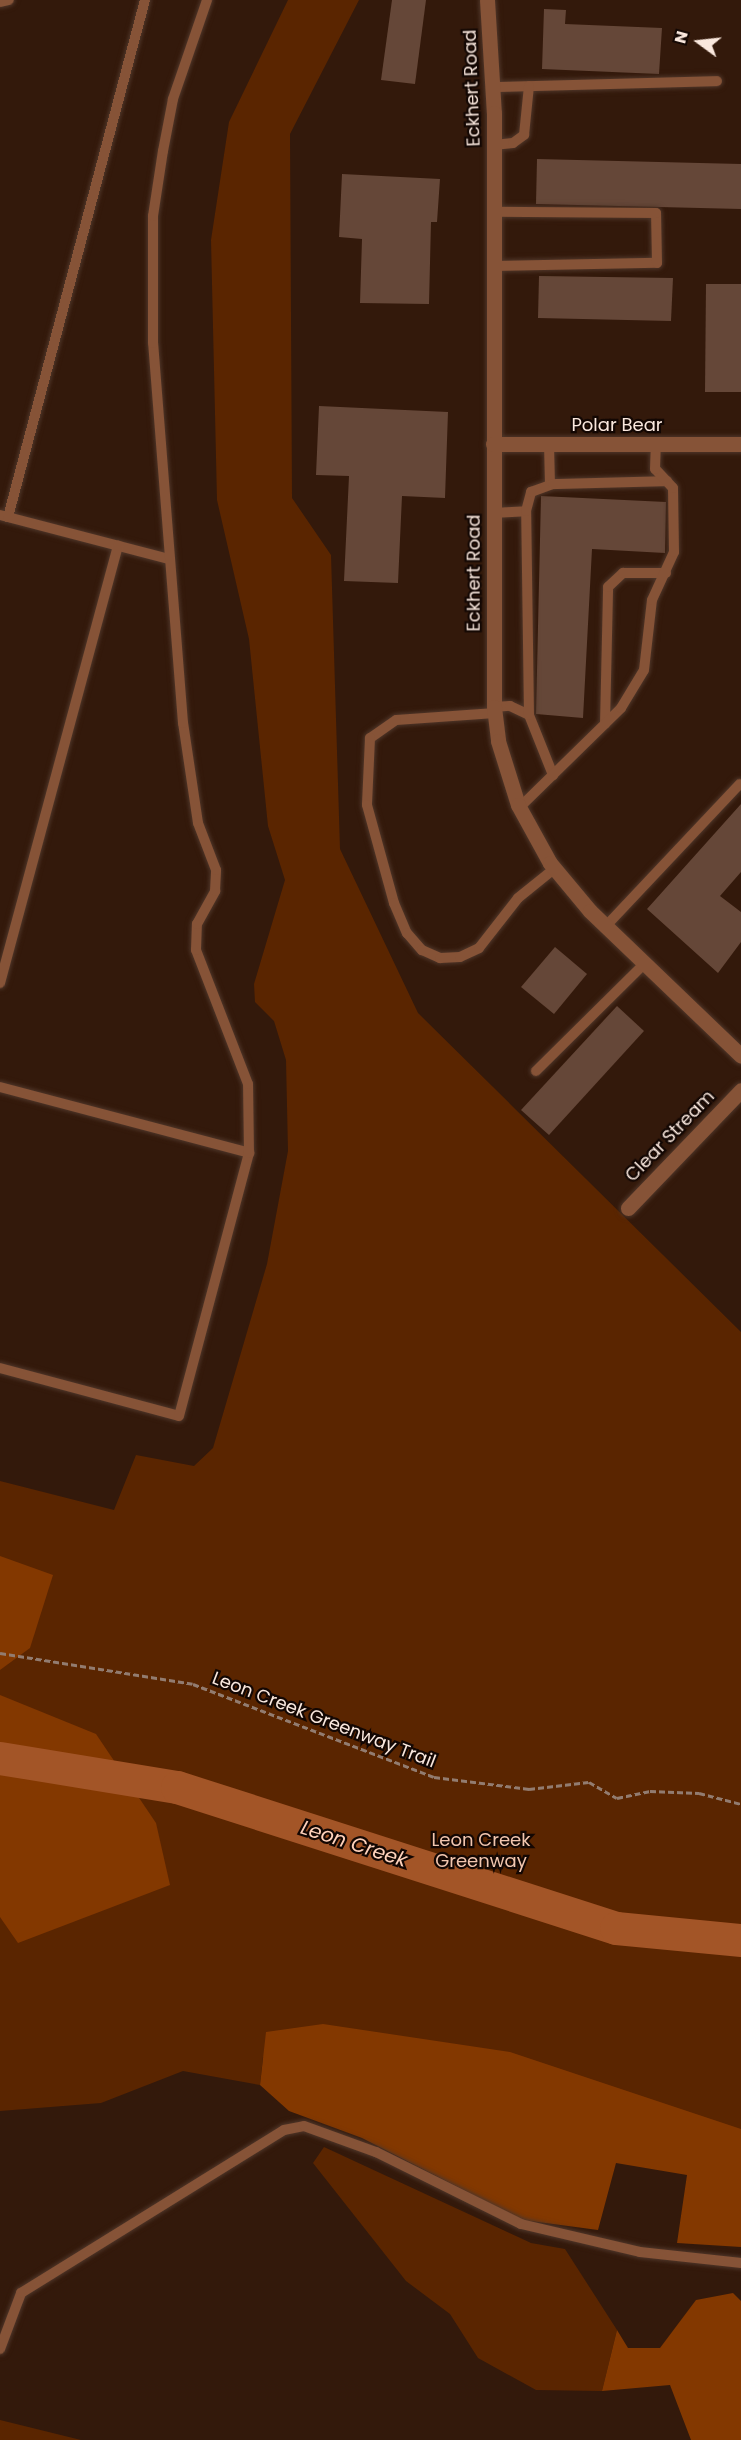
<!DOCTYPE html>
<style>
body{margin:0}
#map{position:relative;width:741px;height:2440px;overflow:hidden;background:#33190b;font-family:Poppins,sans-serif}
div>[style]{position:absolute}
.green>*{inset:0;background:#5a2500}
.forest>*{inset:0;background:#833800}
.river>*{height:33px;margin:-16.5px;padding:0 16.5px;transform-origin:16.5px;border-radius:16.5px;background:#a35527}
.building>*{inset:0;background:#654738}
.path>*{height:3px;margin-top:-1.5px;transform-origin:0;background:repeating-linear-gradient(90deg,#927c70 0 6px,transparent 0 9px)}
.roads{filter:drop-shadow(0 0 2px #4f3629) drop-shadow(0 0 2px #4f3629)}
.lane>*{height:10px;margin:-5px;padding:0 5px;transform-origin:5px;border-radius:5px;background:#865337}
.street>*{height:15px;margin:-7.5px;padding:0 7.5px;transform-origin:7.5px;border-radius:7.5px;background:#865337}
span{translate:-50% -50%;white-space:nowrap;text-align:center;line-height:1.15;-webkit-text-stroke:4.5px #130703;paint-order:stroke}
.street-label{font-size:18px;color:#fae8de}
.park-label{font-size:18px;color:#f2c6af}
.water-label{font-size:20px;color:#ffd2bb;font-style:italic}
.north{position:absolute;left:669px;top:12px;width:60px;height:60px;-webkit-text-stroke:4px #130703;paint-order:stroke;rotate:285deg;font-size:16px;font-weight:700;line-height:24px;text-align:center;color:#fae8de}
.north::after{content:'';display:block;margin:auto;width:21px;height:27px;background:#fae8de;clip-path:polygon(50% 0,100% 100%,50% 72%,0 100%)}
</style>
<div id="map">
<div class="green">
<i style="clip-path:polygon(288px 0,359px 0,290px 134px,292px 498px,331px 555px,340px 849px,418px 1013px,741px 1332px,741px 2183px,263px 2057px,260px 2085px,183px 2071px,101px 2103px,0 2111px,0 1481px,114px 1510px,136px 1455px,194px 1466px,213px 1448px,267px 1264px,288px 1151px,286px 1060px,274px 1021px,255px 1002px,254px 984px,285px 880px,268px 826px,249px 639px,217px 500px,211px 240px,229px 122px)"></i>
<i style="clip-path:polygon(324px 2147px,531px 2243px,565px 2249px,617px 2330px,602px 2391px,536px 2390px,478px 2358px,450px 2314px,406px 2281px,313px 2163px)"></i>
<i style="clip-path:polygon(0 2420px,81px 2440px,0 2440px)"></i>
</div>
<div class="forest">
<i style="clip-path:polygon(0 1556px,53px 1575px,30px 1648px,0 1670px)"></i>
<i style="clip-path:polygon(0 1695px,96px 1734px,156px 1823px,170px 1885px,18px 1943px,0 1917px)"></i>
<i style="clip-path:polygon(323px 2024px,510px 2052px,741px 2129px,741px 2247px,677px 2243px,687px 2175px,616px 2163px,598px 2230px,523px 2220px,362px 2138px,289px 2111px,260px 2085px,266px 2032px)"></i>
<i style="clip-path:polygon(733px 2293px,741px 2301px,741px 2440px,691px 2440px,670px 2385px,602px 2391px,617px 2330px,628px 2348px,660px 2348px,696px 2300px)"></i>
</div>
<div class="river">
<i style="left:0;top:1758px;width:179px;rotate:9.3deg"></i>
<i style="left:177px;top:1787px;width:461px;rotate:17.8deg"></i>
<i style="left:616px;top:1928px;width:126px;rotate:5.5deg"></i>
</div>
<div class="building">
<i style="clip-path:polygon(392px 0,426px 0,415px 84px,381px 80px)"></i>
<i style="clip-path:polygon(544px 9px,566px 10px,565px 24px,662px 28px,659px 74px,542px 69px)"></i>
<i style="clip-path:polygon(537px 159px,741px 164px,741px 209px,536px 204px)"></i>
<i style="clip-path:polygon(342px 174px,440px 179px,437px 222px,431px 222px,429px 304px,360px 303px,362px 239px,339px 237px)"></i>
<i style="clip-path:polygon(539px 276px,673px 278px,671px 321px,538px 318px)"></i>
<i style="clip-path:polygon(706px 284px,741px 284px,741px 392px,705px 392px)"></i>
<i style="clip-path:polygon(319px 406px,448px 412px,445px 498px,402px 496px,398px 583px,344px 581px,349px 476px,316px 475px)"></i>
<i style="clip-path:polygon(541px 496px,666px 502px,665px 553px,592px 549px,583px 718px,536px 714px)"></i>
<i style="clip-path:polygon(741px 804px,741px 872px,720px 896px,741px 912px,741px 942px,718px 973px,647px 909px)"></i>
<i style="clip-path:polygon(555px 947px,587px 974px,554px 1014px,521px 987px)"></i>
<i style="clip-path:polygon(617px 1006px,644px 1031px,549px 1135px,521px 1110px)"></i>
</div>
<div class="path">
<i style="left:0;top:1653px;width:195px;rotate:9.1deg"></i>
<i style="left:193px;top:1684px;width:258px;rotate:21.1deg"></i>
<i style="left:434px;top:1777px;width:96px;rotate:7.2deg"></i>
<i style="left:529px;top:1789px;width:60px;rotate:-6.7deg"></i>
<i style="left:589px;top:1782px;width:32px;rotate:30deg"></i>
<i style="left:617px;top:1798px;width:34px;rotate:-12deg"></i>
<i style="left:650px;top:1791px;width:49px;rotate:2.3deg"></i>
<i style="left:699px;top:1793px;width:43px;rotate:14.7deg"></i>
</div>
<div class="roads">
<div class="lane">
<i style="left:0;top:2px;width:9px;rotate:-13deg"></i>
<i style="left:494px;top:87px;width:223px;rotate:-1.5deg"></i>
<i style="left:494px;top:145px;width:19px;rotate:-6deg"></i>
<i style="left:513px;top:143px;width:14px;rotate:-36deg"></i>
<i style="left:524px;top:135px;width:49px;rotate:-84.2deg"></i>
<i style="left:494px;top:266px;width:163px;rotate:-1.1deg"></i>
<i style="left:657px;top:263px;width:50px;rotate:-91.1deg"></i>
<i style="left:656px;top:213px;width:162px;rotate:-179.6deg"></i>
<i style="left:549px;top:444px;width:40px;rotate:88.6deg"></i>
<i style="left:493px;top:513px;width:33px;rotate:-3deg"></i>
<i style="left:0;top:515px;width:175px;rotate:14.6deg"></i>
<i style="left:8px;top:517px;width:535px;rotate:-75.16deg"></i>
<i style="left:494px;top:707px;width:16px;rotate:-4deg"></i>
<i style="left:510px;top:706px;width:21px;rotate:25deg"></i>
<i style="left:529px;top:715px;width:65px;rotate:68.2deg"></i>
<i style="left:495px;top:713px;width:99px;rotate:176deg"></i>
<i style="left:396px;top:720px;width:32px;rotate:145deg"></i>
<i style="left:370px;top:738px;width:67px;rotate:92.6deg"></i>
<i style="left:367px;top:805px;width:102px;rotate:74.6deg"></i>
<i style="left:394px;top:903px;width:33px;rotate:67deg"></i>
<i style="left:407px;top:933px;width:23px;rotate:49deg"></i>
<i style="left:422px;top:950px;width:20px;rotate:24deg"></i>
<i style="left:440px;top:958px;width:20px;rotate:-3deg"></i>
<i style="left:460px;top:957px;width:21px;rotate:-25deg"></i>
<i style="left:479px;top:948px;width:63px;rotate:-52deg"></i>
<i style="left:518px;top:898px;width:46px;rotate:-38.9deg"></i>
<i style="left:529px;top:715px;width:204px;rotate:-90.8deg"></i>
<i style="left:526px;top:511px;width:20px;rotate:-75deg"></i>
<i style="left:531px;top:492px;width:23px;rotate:-20deg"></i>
<i style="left:553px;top:484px;width:114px;rotate:-1.5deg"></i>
<i style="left:605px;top:724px;width:137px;rotate:-88.7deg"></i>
<i style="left:608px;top:587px;width:21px;rotate:-43deg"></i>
<i style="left:623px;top:573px;width:43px"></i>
<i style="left:519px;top:808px;width:143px;rotate:-44.4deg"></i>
<i style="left:621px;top:708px;width:44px;rotate:-58.8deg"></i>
<i style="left:644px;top:670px;width:70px;rotate:-83.5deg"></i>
<i style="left:652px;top:600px;width:53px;rotate:-65.4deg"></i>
<i style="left:674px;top:552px;width:64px;rotate:-90.9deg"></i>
<i style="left:673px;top:488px;width:26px;rotate:-133deg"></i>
<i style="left:655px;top:469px;width:24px;rotate:-88deg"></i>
<i style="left:606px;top:926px;width:195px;rotate:-46.7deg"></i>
<i style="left:0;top:983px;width:453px;rotate:-74.9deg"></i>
<i style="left:536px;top:1071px;width:152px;rotate:-44.7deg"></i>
<i style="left:0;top:1087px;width:258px;rotate:14.8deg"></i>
<i style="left:0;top:1368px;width:185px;rotate:15deg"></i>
<i style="left:179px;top:1416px;width:272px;rotate:-75.1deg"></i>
<i style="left:249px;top:1153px;width:69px;rotate:-90.8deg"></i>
<i style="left:248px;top:1084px;width:144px;rotate:-111.2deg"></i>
<i style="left:196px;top:950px;width:26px;rotate:-88deg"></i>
<i style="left:197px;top:924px;width:38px;rotate:-61deg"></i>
<i style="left:215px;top:891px;width:21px;rotate:-87deg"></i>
<i style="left:216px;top:870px;width:50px;rotate:-111deg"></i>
<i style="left:198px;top:823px;width:101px;rotate:-98.5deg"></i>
<i style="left:183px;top:723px;width:381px;rotate:-94.5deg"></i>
<i style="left:153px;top:343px;width:127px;rotate:-90deg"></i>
<i style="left:153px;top:216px;width:66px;rotate:-81.3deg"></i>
<i style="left:163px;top:151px;width:53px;rotate:-79.1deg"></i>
<i style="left:173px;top:99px;width:105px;rotate:-71deg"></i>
<i style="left:0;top:2349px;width:60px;rotate:-69.4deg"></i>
<i style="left:21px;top:2293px;width:309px;rotate:-31.8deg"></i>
<i style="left:284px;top:2130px;width:20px;rotate:-11deg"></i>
<i style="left:304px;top:2126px;width:77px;rotate:19.9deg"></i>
<i style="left:376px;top:2152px;width:162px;rotate:26.4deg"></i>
<i style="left:521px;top:2224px;width:122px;rotate:13.2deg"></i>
<i style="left:640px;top:2252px;width:102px;rotate:6.2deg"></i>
</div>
<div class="street">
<i style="left:487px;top:0;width:113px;rotate:86.5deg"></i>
<i style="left:494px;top:113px;width:594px;rotate:90deg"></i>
<i style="left:494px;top:707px;width:34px;rotate:83deg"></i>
<i style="left:498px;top:741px;width:67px;rotate:72.6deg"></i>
<i style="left:518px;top:805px;width:66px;rotate:61.1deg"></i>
<i style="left:550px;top:863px;width:62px;rotate:50.2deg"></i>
<i style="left:590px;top:911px;width:209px;rotate:43.8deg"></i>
<i style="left:493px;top:444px;width:248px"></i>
<i style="left:628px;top:1208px;width:163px;rotate:-46.2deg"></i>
</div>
</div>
<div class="street-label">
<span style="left:472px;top:88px;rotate:-92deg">Eckhert Road</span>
<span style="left:617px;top:425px">Polar Bear</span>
<span style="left:474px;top:573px;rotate:-90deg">Eckhert Road</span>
<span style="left:670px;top:1136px;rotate:-46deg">Clear Stream</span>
<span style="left:324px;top:1720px;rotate:21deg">Leon Creek Greenway Trail</span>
</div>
<div class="park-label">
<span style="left:481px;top:1851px">Leon Creek<br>Greenway</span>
</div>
<div class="water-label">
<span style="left:354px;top:1844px;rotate:18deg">Leon Creek</span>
</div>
<div class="north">N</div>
</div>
